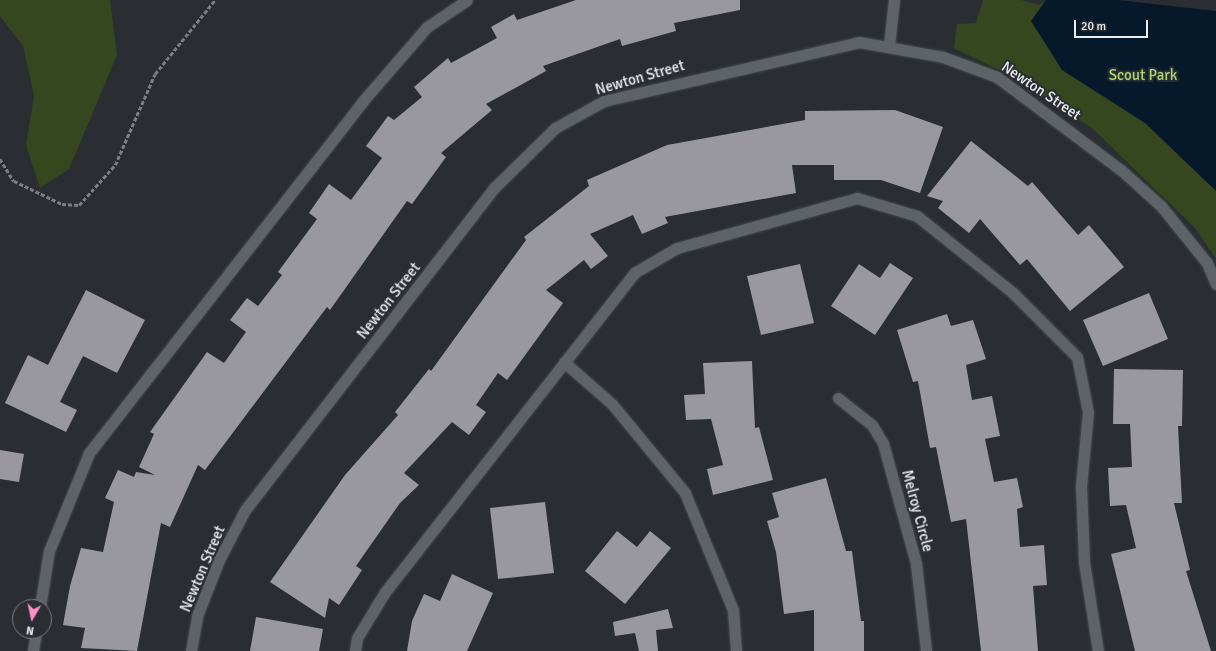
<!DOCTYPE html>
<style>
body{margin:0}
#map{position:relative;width:1216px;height:651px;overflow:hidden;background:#2a2e33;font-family:Signika,sans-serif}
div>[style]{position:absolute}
.green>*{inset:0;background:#36461f}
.water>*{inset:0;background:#05192a}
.building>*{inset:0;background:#99989f}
.path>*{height:2.5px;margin-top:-1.25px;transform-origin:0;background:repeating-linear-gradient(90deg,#7b7f83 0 4px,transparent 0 6px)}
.roads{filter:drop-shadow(0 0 1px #474a4e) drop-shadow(0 0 1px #474a4e)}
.service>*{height:11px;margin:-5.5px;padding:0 5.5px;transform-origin:5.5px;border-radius:5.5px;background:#5e6368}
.minor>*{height:11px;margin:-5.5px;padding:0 5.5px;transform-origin:5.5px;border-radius:5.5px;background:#5e6368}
span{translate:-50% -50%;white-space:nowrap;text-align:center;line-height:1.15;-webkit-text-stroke:4px #2a2e33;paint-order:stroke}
.park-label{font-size:15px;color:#add875}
.street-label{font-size:15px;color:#ebeef1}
.north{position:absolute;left:12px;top:599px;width:40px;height:40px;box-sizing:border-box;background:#2a2e33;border:1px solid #777b7f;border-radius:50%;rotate:189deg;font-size:11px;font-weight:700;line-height:16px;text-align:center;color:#ebeef1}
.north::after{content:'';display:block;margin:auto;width:14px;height:18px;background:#fc8fc3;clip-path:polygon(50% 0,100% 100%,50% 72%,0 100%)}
.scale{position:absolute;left:1074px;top:20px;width:74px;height:18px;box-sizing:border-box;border:2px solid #ebeef1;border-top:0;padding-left:5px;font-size:12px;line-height:14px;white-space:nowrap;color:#ebeef1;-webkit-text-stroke:3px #2a2e33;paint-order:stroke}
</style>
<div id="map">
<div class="green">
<i style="clip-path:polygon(0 0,110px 0,117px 55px,69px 169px,40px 188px,26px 145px,34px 96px,23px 46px,0 16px)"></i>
<i style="clip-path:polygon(983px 0,1021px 0,1039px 5px,1046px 0,1119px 0,1216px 11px,1216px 259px,1195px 228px,1092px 128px,1009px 75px,954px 48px,957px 24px,976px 23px)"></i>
</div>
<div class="water">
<i style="clip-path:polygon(1046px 0,1119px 0,1216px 11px,1216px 191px,1145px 123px,1062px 70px,1031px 21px)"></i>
</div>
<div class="building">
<i style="clip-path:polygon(576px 0,740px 0,740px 10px,674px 23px,676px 31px,622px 46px,620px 39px,543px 66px,546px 71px,486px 104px,492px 110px,441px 153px,446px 157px,412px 204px,407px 201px,330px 310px,327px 307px,205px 470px,198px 465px,170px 527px,161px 523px,137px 651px,81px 648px,85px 628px,63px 625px,70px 586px,81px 548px,103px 552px,114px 502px,105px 498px,118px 470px,134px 477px,136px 472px,155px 475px,139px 467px,154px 434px,150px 432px,207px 352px,224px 363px,246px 332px,230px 320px,247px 298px,258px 306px,282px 275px,278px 272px,317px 219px,309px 213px,329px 184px,351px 200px,382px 158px,366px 146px,388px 116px,394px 120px,422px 97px,414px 87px,448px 58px,451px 63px,497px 38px,491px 27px,514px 14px,517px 20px)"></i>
<i style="clip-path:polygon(895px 110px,943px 127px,920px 193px,881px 180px,834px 180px,834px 165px,792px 165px,796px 193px,665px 217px,668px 223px,642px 234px,633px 215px,590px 234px,608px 256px,591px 269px,584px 260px,546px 290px,563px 303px,507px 380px,498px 373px,476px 405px,486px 412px,469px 435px,452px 422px,404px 473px,419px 485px,400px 503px,356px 566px,362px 570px,339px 605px,329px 598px,325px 618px,270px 582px,345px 475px,398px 415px,395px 412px,429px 369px,431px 371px,526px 240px,524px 237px,589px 186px,587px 180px,667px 145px,805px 120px,805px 111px)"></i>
<i style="clip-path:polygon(971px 141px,1028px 186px,1032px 182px,1078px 235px,1089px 225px,1124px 267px,1070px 311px,1027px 259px,1020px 265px,980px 219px,969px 233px,938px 208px,943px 201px,927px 196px)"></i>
<i style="clip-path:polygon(890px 263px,913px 278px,875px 335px,831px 306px,859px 264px,880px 278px)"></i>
<i style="clip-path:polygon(800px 264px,814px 323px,761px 335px,747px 276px)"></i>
<i style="clip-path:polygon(86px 290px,145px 320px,117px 373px,83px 356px,60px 402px,77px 410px,66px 432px,5px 403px,28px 355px,48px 365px)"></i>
<i style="clip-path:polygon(1149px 293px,1168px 339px,1103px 366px,1083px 320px)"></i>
<i style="clip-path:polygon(947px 314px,951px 326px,973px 320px,986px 359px,966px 365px,972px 400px,992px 396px,1000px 436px,985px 439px,994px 482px,1017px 478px,1023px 507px,1017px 509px,1020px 547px,1044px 545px,1047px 585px,1033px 586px,1038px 651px,981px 651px,966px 519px,951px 522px,936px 447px,930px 448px,918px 381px,913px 382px,897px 330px)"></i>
<i style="clip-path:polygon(752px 361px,755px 428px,759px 427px,773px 480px,713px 495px,707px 469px,723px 465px,711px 419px,686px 420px,684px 395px,705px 394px,703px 363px)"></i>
<i style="clip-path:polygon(1114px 369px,1183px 370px,1182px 426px,1178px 426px,1182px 503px,1174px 503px,1190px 570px,1186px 571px,1211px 651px,1135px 651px,1111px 554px,1136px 548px,1126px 505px,1110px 506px,1108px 468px,1132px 467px,1130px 424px,1113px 424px)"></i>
<i style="clip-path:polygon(0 450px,24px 454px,19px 482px,0 479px)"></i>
<i style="clip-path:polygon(826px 478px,846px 551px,852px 551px,861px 621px,864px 621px,864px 651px,814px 651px,814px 610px,784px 614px,776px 552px,767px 521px,779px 517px,772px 493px)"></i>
<i style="clip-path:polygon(545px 502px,554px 573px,498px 579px,490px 508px)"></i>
<i style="clip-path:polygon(617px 531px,637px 547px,650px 531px,671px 548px,625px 604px,585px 571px)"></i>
<i style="clip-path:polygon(452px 574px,493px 593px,467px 651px,407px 651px,412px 621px,424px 594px,440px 601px)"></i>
<i style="clip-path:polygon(668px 609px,673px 628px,656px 630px,658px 651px,639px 651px,635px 633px,615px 636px,613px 622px)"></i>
<i style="clip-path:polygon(256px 617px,323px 629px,319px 651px,250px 651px)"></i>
</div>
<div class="path">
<i style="left:0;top:159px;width:26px;rotate:58deg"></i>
<i style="left:14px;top:181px;width:53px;rotate:25.6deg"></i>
<i style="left:62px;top:204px;width:17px;rotate:3deg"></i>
<i style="left:79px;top:205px;width:54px;rotate:-48deg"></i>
<i style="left:115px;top:165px;width:99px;rotate:-66.3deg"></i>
<i style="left:155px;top:74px;width:95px;rotate:-51deg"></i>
</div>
<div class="roads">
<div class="service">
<i style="left:889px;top:45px;width:45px;rotate:-83.7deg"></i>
<i style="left:564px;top:362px;width:64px;rotate:41.2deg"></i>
<i style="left:612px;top:404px;width:115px;rotate:50.6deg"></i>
<i style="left:685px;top:493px;width:126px;rotate:67.7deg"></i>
<i style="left:733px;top:610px;width:41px;rotate:85.8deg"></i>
<i style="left:40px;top:607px;width:57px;rotate:-80.9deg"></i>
<i style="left:49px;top:551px;width:106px;rotate:-67.8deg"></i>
<i style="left:89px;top:453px;width:445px;rotate:-52.1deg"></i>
<i style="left:362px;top:102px;width:99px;rotate:-49.1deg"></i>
<i style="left:427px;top:27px;width:48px;rotate:-34deg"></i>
<i style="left:33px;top:651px;width:20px;rotate:-81deg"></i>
<i style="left:355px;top:651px;width:13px;rotate:-81deg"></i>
<i style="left:357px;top:638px;width:54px;rotate:-58.7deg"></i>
<i style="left:385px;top:592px;width:405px;rotate:-52deg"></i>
<i style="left:634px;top:273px;width:50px;rotate:-30.2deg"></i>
<i style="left:677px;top:248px;width:187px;rotate:-15.5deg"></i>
<i style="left:857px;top:198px;width:63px;rotate:16.7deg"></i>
<i style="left:917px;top:216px;width:122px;rotate:38.7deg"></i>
<i style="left:1012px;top:292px;width:92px;rotate:45deg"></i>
<i style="left:1077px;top:357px;width:56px;rotate:78.7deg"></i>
<i style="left:1088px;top:412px;width:74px;rotate:95.4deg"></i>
<i style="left:1081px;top:486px;width:76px;rotate:87.7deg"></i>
<i style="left:1084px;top:562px;width:90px;rotate:81.1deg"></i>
</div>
<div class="minor">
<i style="left:838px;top:398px;width:43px;rotate:38.5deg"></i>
<i style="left:872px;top:425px;width:21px;rotate:59deg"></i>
<i style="left:883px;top:443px;width:125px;rotate:74.7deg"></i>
<i style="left:916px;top:564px;width:88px;rotate:83.4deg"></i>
<i style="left:191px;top:651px;width:36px;rotate:-80deg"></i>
<i style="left:197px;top:616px;width:60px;rotate:-68.6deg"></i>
<i style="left:219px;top:560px;width:56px;rotate:-62.5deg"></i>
<i style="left:245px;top:510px;width:408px;rotate:-52.3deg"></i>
<i style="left:495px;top:187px;width:84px;rotate:-44.5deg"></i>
<i style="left:555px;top:128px;width:56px;rotate:-28.9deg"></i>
<i style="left:604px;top:101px;width:262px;rotate:-13deg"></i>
<i style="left:859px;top:42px;width:85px;rotate:10.1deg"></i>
<i style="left:943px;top:57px;width:58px;rotate:20.3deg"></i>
<i style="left:997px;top:77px;width:155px;rotate:36.9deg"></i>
<i style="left:1121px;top:170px;width:54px;rotate:42deg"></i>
<i style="left:1161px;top:206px;width:73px;rotate:51.1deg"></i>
<i style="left:1207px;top:263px;width:23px;rotate:67deg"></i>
</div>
</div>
<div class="park-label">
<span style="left:1143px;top:76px">Scout Park</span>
</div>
<div class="street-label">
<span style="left:640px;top:78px;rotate:-16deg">Newton Street</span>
<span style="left:1041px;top:91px;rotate:34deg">Newton Street</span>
<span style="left:389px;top:301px;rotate:-52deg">Newton Street</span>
<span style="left:917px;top:511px;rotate:75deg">Melroy Circle</span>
<span style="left:203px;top:569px;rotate:-67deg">Newton Street</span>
</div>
<div class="north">N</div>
<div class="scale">20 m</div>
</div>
